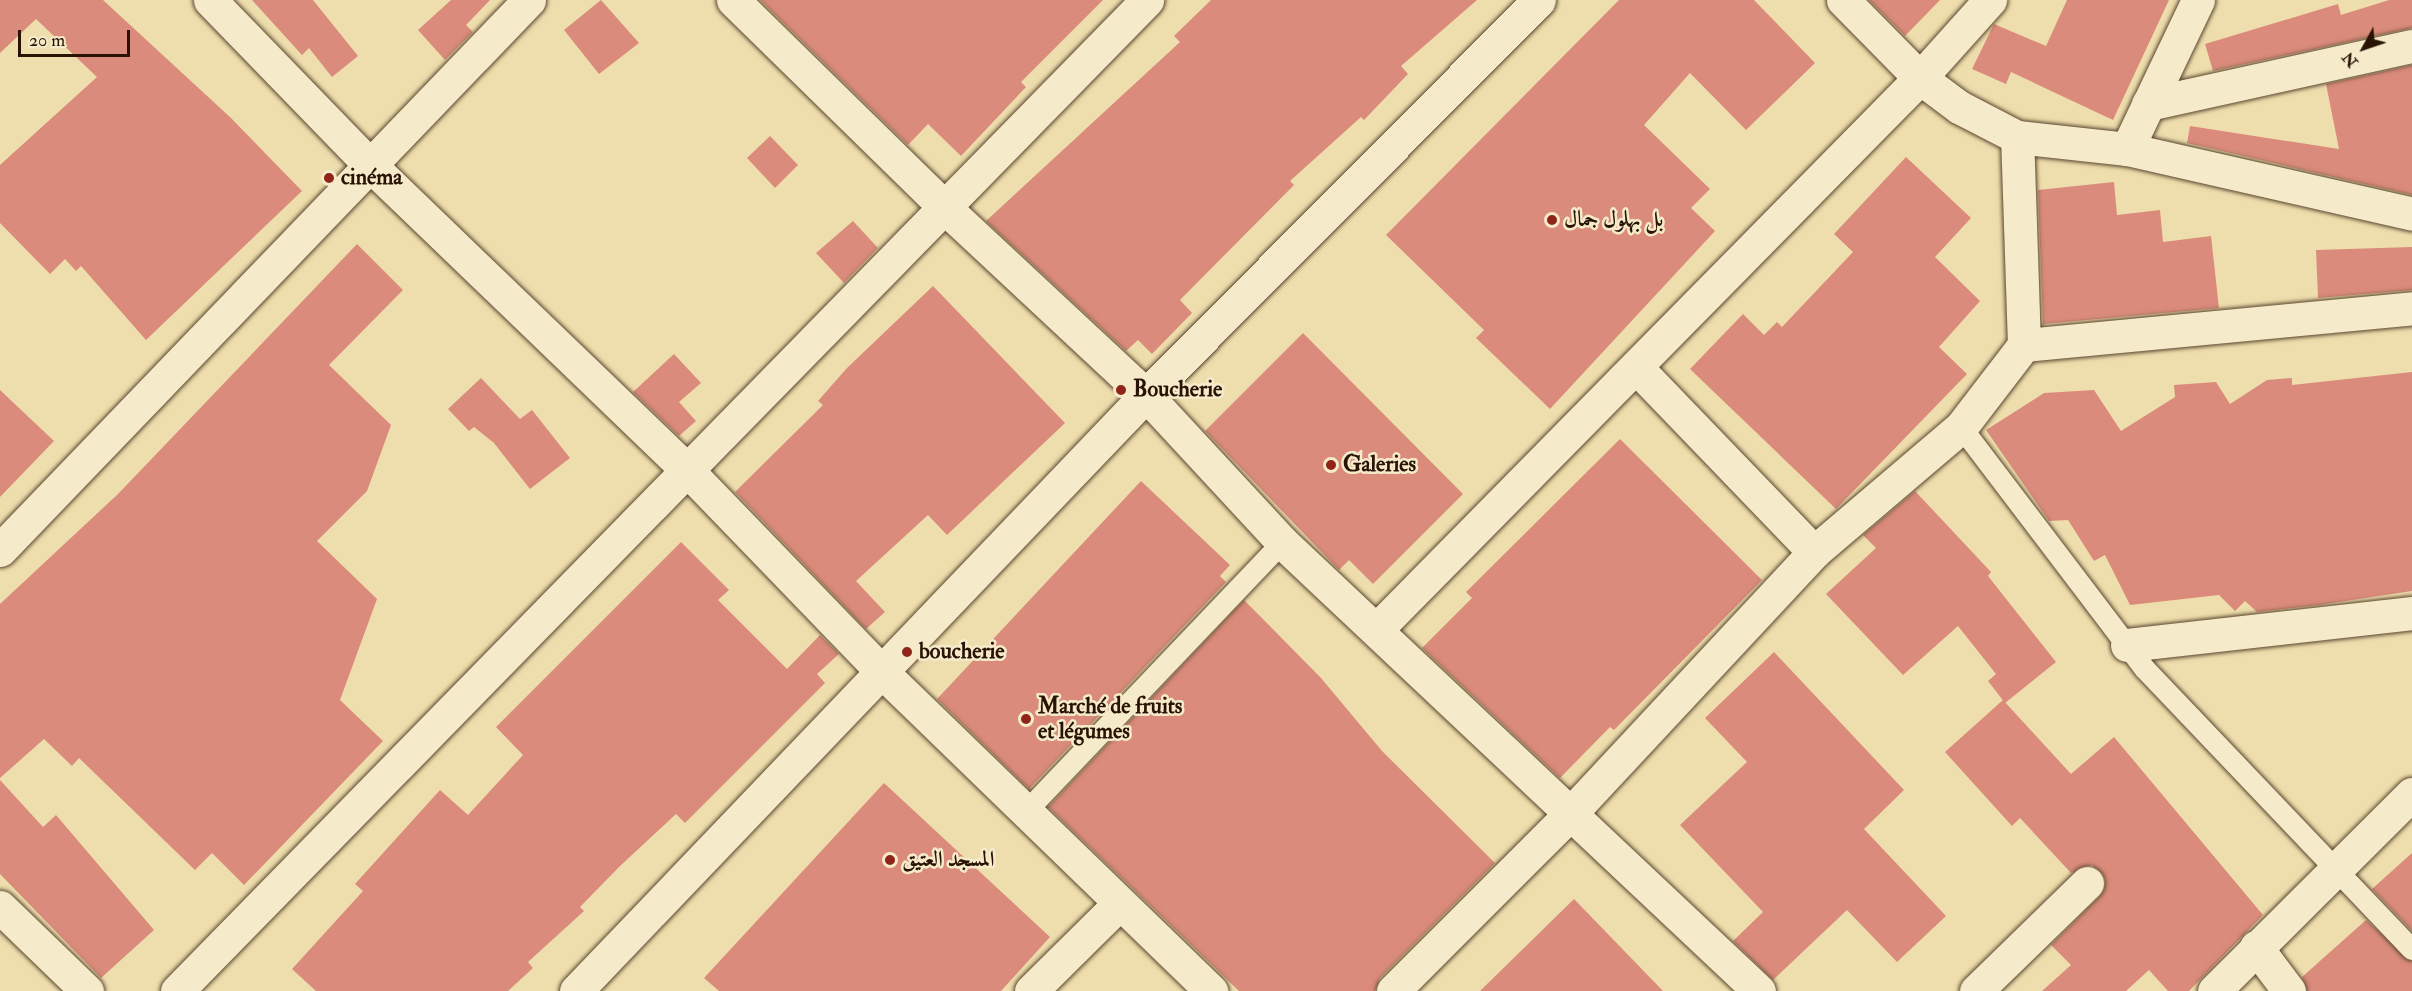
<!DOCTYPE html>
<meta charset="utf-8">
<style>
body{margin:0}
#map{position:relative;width:2412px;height:991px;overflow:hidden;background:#efdead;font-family:"IM FELL Double Pica",Amiri,serif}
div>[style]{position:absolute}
.building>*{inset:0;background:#da8b7b}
.roads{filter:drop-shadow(0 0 2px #5a462f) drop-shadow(0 0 2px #5a462f)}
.service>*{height:21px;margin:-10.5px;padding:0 10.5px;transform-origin:10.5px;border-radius:10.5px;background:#f5eaca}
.minor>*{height:33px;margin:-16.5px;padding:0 16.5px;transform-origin:16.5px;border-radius:16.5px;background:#f5eaca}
.dots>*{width:16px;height:16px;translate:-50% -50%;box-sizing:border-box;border:3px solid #f5eaca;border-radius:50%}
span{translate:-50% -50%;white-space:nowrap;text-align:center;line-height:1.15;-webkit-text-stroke:5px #f5eaca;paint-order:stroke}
.poi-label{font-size:22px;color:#291305;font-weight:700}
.left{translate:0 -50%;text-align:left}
.north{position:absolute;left:2334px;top:18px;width:60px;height:60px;-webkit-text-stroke:4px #f5eaca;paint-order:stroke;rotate:230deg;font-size:16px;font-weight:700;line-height:24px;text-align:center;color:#291305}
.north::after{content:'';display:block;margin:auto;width:21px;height:27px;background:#291305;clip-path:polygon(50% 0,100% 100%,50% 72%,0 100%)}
.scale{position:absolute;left:18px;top:30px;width:112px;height:27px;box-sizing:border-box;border:3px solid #291305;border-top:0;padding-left:8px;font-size:18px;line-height:21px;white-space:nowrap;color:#291305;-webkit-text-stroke:4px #f5eaca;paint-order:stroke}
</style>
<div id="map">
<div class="building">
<i style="clip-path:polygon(0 0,103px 0,231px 118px,302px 191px,146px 340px,81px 266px,76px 271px,65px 259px,50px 274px,0 223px,0 165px,97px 77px,36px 19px,0 53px)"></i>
<i style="clip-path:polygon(252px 0,313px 0,358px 56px,332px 77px,309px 48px,302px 55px)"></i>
<i style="clip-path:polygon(451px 0,490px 0,466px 25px,473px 32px,445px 60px,418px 30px)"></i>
<i style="clip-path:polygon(601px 0,639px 43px,599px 74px,564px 30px)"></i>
<i style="clip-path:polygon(760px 0,1103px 0,1021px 82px,1026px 87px,961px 156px,928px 124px,908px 145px)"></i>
<i style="clip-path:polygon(1211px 0,1477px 0,1401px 66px,1408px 74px,1364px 120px,1361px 117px,1290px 181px,1294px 185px,1180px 300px,1192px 313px,1152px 354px,1138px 340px,1126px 351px,986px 221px,1180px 42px,1174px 36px)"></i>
<i style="clip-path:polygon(1619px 0,1754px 0,1815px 63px,1746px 130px,1690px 73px,1644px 125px,1710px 189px,1691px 208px,1715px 231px,1550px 409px,1476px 338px,1484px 330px,1386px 235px)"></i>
<i style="clip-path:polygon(1869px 0,1940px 0,1905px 36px)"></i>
<i style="clip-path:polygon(2067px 0,2169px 0,2113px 120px,2011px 72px,2006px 84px,1972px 69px,1994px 24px,2046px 46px)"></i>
<i style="clip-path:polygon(2389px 0,2412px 0,2412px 28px,2213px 71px,2205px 44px,2338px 4px,2341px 15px)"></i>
<i style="clip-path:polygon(2412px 65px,2412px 195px,2187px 143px,2190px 126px,2339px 149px,2326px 84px)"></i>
<i style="clip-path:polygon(770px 136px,798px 165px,775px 188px,747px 158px)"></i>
<i style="clip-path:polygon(1906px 157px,1971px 218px,1935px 257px,1980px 301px,1939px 347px,1967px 374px,1836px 509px,1690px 369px,1743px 314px,1764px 335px,1777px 322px,1782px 327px,1853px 252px,1834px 234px)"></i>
<i style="clip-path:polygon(2114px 182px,2117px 215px,2160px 210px,2163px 242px,2211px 236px,2219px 308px,2043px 324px,2038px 190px)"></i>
<i style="clip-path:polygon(853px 221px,878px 248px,844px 283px,816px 253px)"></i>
<i style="clip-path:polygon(357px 244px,403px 290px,329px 365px,391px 425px,367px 491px,317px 541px,377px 599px,340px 700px,383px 741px,244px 885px,212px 853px,195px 870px,79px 758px,72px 766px,44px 739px,0 778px,0 604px,118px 494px)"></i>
<i style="clip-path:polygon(2412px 247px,2412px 290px,2318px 298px,2316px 250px)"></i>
<i style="clip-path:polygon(933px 286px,1065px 423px,947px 535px,928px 515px,856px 581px,885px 612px,866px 629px,735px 492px,823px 405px,818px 401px,847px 368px)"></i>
<i style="clip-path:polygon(1303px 333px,1463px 494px,1373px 584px,1349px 560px,1339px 570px,1205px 431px)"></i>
<i style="clip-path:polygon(674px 354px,701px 383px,679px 402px,696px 421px,679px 436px,633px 392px)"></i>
<i style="clip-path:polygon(2412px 372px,2412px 591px,2319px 605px,2257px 612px,2245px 601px,2235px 611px,2219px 595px,2130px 605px,2105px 555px,2094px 561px,2068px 520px,2049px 521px,1986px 430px,2044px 393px,2094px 390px,2121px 431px,2175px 397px,2174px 385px,2216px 382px,2230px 404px,2267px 380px,2292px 378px,2292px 385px)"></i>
<i style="clip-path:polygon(481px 378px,520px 419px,532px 410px,570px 458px,530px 489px,494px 443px,474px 427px,469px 431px,448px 409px)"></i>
<i style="clip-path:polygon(0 390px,54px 441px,0 497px)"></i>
<i style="clip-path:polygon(1620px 439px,1762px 580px,1614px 730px,1610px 727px,1560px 778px,1422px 648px,1472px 598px,1466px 592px)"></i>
<i style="clip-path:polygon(1141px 481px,1230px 565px,1220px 576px,1226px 582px,1029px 789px,937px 699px)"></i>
<i style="clip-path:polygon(1915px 491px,1991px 572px,1988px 576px,2056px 662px,2005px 703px,1988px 681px,1996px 674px,1958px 626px,1903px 675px,1826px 594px,1876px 548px,1863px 535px)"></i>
<i style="clip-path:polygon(681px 542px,729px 590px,718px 600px,787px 669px,820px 635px,839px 654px,817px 674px,825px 683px,685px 823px,676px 814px,619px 867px,580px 907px,584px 911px,528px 962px,533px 968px,508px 991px,316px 991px,292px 969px,363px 891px,355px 884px,440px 790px,468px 815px,523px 755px,496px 727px)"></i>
<i style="clip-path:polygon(1244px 600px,1321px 678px,1382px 751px,1495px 863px,1380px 978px,1375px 991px,1239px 991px,1048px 807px)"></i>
<i style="clip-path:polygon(1774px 652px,1904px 790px,1864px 829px,1946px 916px,1897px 962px,1847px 910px,1773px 980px,1733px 941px,1763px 912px,1680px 825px,1747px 762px,1705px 718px)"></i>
<i style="clip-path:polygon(2003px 700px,2071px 774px,2114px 737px,2263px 915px,2189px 991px,2168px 991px,2149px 970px,2126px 991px,2042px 991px,2071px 965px,2051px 945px,2100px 896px,2105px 879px,2092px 865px,2071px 873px,2020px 818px,2012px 826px,1945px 752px)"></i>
<i style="clip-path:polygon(0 780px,43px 827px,56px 815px,154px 930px,101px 978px,0 874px)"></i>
<i style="clip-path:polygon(884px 783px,1050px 937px,1001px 991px,719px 991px,704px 978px)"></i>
<i style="clip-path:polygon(2412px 853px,2412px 931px,2372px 889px)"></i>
<i style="clip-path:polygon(1574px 899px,1663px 991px,1480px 991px)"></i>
<i style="clip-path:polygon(2366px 920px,2412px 961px,2412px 991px,2307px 991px,2302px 977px)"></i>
</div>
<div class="roads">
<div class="service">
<i style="left:1961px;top:427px;width:303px;rotate:52.8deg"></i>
<i style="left:2144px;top:668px;width:388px;rotate:46.4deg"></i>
<i style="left:1025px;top:812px;width:373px;rotate:-46.4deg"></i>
</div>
<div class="minor">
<i style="left:210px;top:0;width:227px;rotate:45.9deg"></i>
<i style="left:368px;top:163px;width:446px;rotate:43.9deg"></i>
<i style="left:689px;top:472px;width:277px;rotate:46deg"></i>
<i style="left:881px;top:671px;width:460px;rotate:44.1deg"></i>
<i style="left:733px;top:0;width:294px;rotate:44.4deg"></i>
<i style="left:943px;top:206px;width:277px;rotate:43deg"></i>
<i style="left:1146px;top:395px;width:200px;rotate:47.2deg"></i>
<i style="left:1282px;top:542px;width:655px;rotate:43.27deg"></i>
<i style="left:1843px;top:0;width:110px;rotate:45.4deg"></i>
<i style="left:1920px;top:78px;width:49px;rotate:36.6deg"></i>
<i style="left:1959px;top:107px;width:65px;rotate:27.3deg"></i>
<i style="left:2017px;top:137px;width:111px;rotate:6.2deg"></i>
<i style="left:2127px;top:149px;width:292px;rotate:12.8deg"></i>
<i style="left:2148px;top:104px;width:270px;rotate:-12.4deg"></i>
<i style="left:2127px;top:149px;width:165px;rotate:-64.5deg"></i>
<i style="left:2024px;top:345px;width:390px;rotate:-5.4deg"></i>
<i style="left:1636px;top:367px;width:257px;rotate:46.1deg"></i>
<i style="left:0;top:550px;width:763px;rotate:-46.11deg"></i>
<i style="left:1377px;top:629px;width:774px;rotate:-45.42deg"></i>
<i style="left:1920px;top:78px;width:105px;rotate:-48.1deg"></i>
<i style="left:2127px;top:645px;width:287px;rotate:-6.4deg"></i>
<i style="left:0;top:907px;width:121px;rotate:44deg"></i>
<i style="left:2256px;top:947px;width:55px;rotate:53.1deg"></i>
<i style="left:177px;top:991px;width:1387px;rotate:-45.61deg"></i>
<i style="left:576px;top:991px;width:825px;rotate:-46.28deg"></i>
<i style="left:1146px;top:395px;width:557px;rotate:-45.15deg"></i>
<i style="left:1031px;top:991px;width:125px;rotate:-44.7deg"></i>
<i style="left:1393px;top:991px;width:250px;rotate:-45deg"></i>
<i style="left:1570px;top:814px;width:358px;rotate:-47deg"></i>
<i style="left:1814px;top:552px;width:193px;rotate:-40.4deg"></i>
<i style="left:1961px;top:427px;width:103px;rotate:-52.5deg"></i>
<i style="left:2024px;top:345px;width:208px;rotate:-91.9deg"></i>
<i style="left:1976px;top:991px;width:155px;rotate:-44.2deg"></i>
<i style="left:2214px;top:991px;width:279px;rotate:-44.9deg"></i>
</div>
</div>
<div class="dots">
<i style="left:329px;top:178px;background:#8f2418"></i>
<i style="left:1552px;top:220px;background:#8f2418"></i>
<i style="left:1121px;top:390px;background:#8f2418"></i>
<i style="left:1331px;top:465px;background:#8f2418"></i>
<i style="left:907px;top:652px;background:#8f2418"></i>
<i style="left:1026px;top:719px;background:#8f2418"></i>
<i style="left:890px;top:860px;background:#8f2418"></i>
</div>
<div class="poi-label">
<span class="left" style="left:341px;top:178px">cinéma</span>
<span class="left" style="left:1564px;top:220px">بل بهلول جمال</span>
<span class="left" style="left:1133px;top:390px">Boucherie</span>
<span class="left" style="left:1343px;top:465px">Galeries</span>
<span class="left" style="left:919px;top:652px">boucherie</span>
<span class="left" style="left:1038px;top:719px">Marché de fruits<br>et légumes</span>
<span class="left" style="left:902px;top:860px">المسجد العتيق</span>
</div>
<div class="north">N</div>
<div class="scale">20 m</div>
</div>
